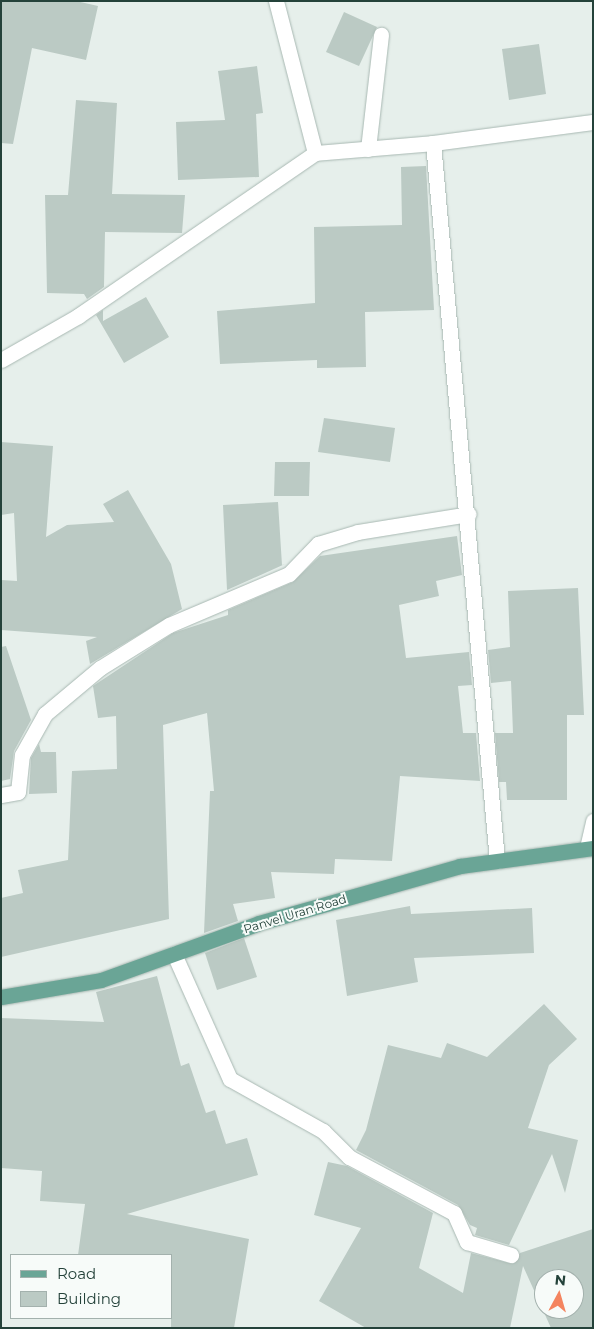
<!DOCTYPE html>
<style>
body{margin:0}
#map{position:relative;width:594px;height:1329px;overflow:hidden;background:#e6efeb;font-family:Montserrat,sans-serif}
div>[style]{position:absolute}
.building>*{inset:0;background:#bbcac4}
.roads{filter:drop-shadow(0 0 1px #a8b8b2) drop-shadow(0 0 1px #a8b8b2)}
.street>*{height:15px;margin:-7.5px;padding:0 7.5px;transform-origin:7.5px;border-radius:7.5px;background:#fff}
.primary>*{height:15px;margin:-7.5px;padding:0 7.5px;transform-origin:7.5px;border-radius:7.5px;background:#6aa596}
span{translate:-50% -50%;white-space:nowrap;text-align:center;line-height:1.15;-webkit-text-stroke:4px #f7fbf9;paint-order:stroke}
.street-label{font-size:12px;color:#24423a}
.frame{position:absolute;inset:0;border:2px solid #24423a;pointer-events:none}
.legend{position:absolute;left:10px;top:1254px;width:162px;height:65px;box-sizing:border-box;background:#f7fbf9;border:1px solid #a3b1ad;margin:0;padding:6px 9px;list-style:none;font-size:15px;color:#24423a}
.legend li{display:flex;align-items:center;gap:10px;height:25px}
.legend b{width:25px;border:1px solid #a3b1ad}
.north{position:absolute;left:534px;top:1269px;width:50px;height:50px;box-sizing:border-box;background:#f7fbf9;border:1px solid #a3b1ad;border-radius:50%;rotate:6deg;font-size:14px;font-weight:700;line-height:20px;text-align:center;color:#24423a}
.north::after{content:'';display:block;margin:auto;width:18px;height:22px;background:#f4845f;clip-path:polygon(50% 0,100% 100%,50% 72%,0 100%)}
</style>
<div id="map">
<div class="building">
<i style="clip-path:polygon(1px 1px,76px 1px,98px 6px,86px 60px,32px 48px,13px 144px,1px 143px)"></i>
<i style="clip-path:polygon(344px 12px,377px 27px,359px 66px,326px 52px)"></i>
<i style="clip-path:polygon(539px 44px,546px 94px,509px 100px,502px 49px)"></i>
<i style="clip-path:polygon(257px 66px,263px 113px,256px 114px,259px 177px,178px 180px,176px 122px,225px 120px,218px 71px)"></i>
<i style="clip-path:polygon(76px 100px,117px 103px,112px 194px,185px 195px,182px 233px,105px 232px,104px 287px,87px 299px,84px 294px,47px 293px,45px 195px,68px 195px)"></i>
<i style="clip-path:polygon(426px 166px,434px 310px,365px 312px,366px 367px,317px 368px,317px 360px,220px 364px,217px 311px,315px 303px,314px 227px,402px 225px,401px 167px)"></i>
<i style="clip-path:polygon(146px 297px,169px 337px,124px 363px,96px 315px,103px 310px,103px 321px)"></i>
<i style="clip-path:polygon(324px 418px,395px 428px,390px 462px,318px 452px)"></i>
<i style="clip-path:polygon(1px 442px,53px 446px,46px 537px,67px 525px,114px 522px,103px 504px,128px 490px,171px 564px,182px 609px,90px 664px,86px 641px,97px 637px,1px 630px,1px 580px,17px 581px,14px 513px,1px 515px)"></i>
<i style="clip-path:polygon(275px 462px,310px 462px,309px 496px,274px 496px)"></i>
<i style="clip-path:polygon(278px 502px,282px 565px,285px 564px,227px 590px,223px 505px)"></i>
<i style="clip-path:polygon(457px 536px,462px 575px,436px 581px,439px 596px,399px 605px,406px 658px,469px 652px,472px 685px,458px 686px,463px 733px,476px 733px,480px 781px,400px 776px,392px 861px,335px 859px,334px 874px,271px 872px,275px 898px,233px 904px,238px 921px,204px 933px,210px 791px,214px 791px,207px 713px,163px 725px,169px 919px,1px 957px,1px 898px,23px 893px,18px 870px,68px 860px,72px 771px,117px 769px,116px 716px,98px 718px,93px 686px,173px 633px,228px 615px,228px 610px,293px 582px,320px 556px)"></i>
<i style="clip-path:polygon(578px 588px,584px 715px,567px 715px,567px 800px,507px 800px,506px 782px,499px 782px,495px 733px,513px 733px,511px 681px,491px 683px,488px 650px,510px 647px,508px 591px)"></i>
<i style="clip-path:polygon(6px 646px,31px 720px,14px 751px,10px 779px,1px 781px,1px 647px)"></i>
<i style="clip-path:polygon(39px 744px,41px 752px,56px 752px,57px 793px,29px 794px,31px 758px)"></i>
<i style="clip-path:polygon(410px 906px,411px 914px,532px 908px,534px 953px,414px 958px,418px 982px,347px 996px,336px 920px)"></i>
<i style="clip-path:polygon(244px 938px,257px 977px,217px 990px,205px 953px)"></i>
<i style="clip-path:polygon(157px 976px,181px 1066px,189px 1063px,206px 1113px,215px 1110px,226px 1144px,247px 1138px,258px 1175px,127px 1214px,249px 1239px,234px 1328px,171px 1328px,171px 1255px,78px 1255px,85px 1204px,40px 1201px,42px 1171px,1px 1168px,1px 1018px,104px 1022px,96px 992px)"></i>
<i style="clip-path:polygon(544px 1004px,577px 1039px,549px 1065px,528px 1128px,578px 1140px,565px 1193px,552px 1154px,509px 1245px,475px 1235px,477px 1228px,470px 1225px,458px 1205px,356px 1150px,366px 1130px,388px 1045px,441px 1058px,447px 1043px,487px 1057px)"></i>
<i style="clip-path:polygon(evenodd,328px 1162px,347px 1166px,433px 1213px,419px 1268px,463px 1293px,471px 1253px,513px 1264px,520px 1253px,593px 1229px,593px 1328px,551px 1328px,523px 1266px,510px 1328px,366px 1328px,319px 1301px,361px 1228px,314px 1215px,328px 1162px,544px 1279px,574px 1279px,574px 1309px,544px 1309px,544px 1279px)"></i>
</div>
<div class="roads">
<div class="street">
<i style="left:276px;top:1px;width:157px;rotate:75.6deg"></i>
<i style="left:368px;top:149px;width:115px;rotate:-83.5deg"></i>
<i style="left:1px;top:360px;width:89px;rotate:-29.7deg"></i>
<i style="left:78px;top:316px;width:288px;rotate:-34.5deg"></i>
<i style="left:315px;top:153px;width:118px;rotate:-4.8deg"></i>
<i style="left:1px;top:795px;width:17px;rotate:-10deg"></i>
<i style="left:18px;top:792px;width:37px;rotate:-84deg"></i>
<i style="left:22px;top:755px;width:47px;rotate:-60.7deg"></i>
<i style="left:45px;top:714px;width:72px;rotate:-39.9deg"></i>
<i style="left:100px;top:668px;width:81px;rotate:-31.9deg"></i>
<i style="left:169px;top:625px;width:130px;rotate:-23deg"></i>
<i style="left:289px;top:574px;width:42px;rotate:-46deg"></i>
<i style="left:318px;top:544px;width:42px;rotate:-16.7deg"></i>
<i style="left:358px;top:532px;width:112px;rotate:-9.2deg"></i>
<i style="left:587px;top:848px;width:28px;rotate:-77deg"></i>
<i style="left:497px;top:861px;width:721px;rotate:-95.09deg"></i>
<i style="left:433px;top:143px;width:161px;rotate:-7.5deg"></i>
<i style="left:174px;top:954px;width:137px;rotate:65.9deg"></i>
<i style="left:230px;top:1079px;width:107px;rotate:29.2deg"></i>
<i style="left:323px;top:1131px;width:37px;rotate:45deg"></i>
<i style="left:349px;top:1157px;width:119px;rotate:28.1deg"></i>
<i style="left:454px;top:1213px;width:32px;rotate:66deg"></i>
<i style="left:467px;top:1242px;width:46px;rotate:16.5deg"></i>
</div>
<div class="primary">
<i style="left:1px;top:997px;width:101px;rotate:-9.6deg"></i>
<i style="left:101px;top:980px;width:168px;rotate:-19.8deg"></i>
<i style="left:259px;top:923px;width:209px;rotate:-15.8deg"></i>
<i style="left:460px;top:866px;width:134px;rotate:-7.7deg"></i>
</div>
</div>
<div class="street-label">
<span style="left:295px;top:914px;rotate:-17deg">Panvel Uran Road</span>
</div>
<div class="frame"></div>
<ul class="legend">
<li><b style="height:6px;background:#6aa596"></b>Road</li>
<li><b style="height:14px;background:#bbcac4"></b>Building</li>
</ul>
<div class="north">N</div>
</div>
